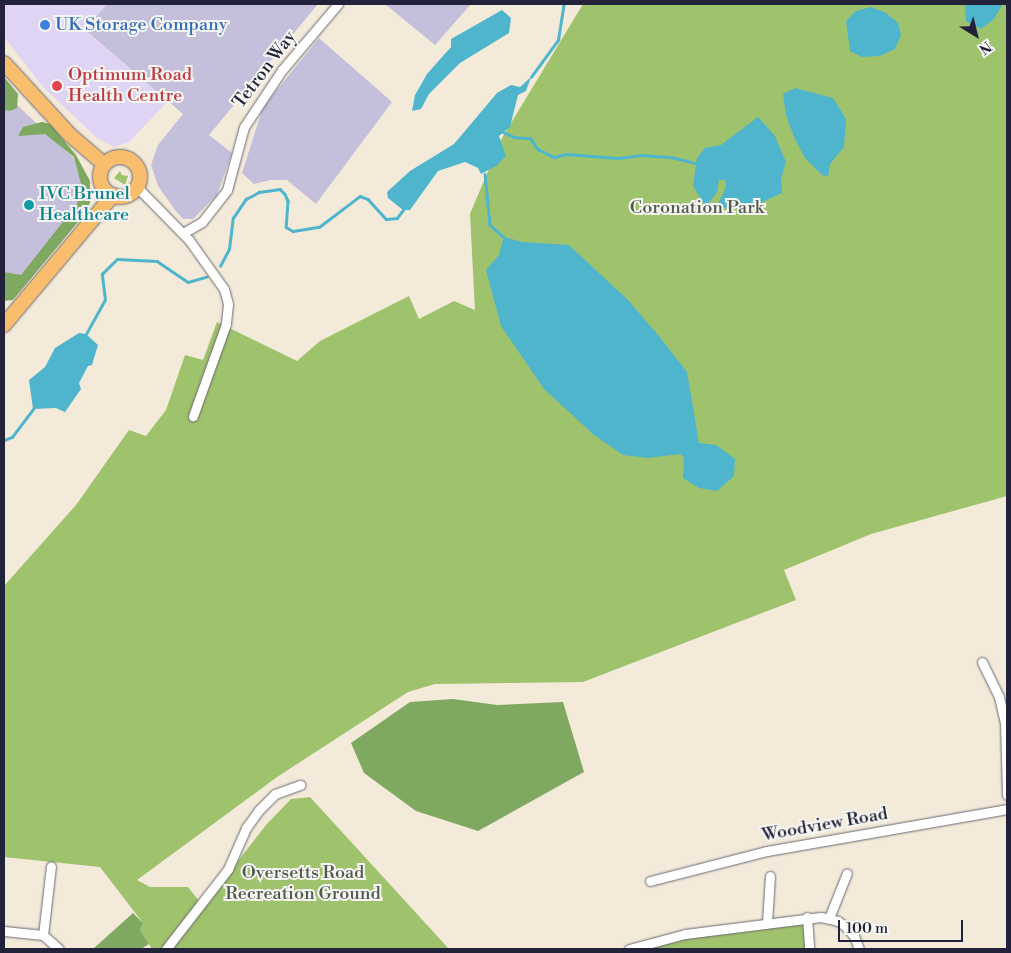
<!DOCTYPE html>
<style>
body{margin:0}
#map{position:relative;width:1011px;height:953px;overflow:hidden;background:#f3ead9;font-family:"Libre Bodoni",serif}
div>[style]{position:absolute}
.built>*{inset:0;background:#e0d4f4}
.industrial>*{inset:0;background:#c4c0db}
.green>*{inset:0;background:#9fc26c}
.forest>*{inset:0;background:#7fa860}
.water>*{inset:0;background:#4eb5cd}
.stream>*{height:2.5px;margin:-1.25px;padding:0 1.25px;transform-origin:1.25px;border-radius:1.25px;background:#4eb5cd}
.roads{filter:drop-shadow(0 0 1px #6b6872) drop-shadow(0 0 1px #6b6872)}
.street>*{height:9px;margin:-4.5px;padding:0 4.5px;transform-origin:4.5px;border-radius:4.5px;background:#fff}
.primary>*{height:14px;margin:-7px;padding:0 7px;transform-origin:7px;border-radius:7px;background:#f9be6d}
.primary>.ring{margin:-7px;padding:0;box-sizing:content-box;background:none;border:14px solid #f9be6d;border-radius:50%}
.dots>*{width:14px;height:14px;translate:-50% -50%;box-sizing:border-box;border:2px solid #f6f6f2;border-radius:50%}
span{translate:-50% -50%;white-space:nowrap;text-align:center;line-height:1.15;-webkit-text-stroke:4px #f6f6f2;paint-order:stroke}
.shop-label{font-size:18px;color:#366cbe}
.left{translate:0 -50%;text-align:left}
.street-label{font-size:18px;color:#22223b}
.health-label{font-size:18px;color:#be3a42}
.culture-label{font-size:18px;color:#0d838f}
.park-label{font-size:18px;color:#4e5a4c}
.frame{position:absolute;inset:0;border:5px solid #22223b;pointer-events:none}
.north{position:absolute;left:951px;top:10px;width:50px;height:50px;-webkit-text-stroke:4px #f6f6f2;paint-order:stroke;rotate:144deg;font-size:14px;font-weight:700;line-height:20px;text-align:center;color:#22223b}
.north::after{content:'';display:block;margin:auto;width:18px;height:22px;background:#22223b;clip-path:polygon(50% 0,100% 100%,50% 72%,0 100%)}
.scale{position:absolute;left:838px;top:920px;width:125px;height:22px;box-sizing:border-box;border:2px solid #22223b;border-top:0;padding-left:6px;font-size:15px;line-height:18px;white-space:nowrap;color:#22223b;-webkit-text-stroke:4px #f6f6f2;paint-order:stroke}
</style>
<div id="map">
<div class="built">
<i style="clip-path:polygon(4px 4px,107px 4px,85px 31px,168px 101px,129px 142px,114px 147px,97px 138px,43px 87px,4px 37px)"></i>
</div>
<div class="industrial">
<i style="clip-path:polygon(107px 4px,318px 4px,209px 135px,232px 153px,217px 195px,193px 219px,183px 219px,175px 210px,158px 186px,151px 165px,158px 145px,183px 114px,85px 30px)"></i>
<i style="clip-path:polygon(385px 4px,471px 4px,435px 45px)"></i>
<i style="clip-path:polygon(319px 38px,392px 102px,316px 204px,287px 180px,270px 180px,254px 184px,242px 173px,263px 107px)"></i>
<i style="clip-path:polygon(4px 93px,74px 158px,85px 183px,82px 205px,4px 299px)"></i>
</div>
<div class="green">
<i style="clip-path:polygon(583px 4px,1007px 4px,1007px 496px,871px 534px,784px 570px,796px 600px,583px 682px,435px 684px,408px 692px,277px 777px,137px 880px,150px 887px,188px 887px,203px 906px,266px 825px,291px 799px,310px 797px,449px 949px,152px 949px,140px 930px,143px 923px,100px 867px,4px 857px,4px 586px,76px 505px,129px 430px,146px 436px,166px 410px,185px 355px,203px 360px,217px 322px,297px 361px,320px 341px,409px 296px,419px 319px,454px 301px,475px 310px,470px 214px,502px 138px)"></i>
<i style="clip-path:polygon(120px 171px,122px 175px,128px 176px,125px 185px,114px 178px)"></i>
<i style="clip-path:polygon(806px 922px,806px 949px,645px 949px,678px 939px)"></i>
</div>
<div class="forest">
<i style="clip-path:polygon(4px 77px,18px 94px,17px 108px,10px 111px,4px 110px)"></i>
<i style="clip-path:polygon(42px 122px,50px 124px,76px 155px,90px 181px,90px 203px,83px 216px,13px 300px,4px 301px,4px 272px,21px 275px,77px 204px,81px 184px,74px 157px,45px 134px,18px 136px,23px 127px)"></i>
<i style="clip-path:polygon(453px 699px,497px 705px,563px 702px,584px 772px,478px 831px,416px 811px,364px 773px,351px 743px,410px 702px)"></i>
<i style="clip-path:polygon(133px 913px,143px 923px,140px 930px,149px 944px,141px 949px,93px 949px)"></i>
</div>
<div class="water">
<i style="clip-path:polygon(965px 4px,1003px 4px,994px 19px,981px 29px,966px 21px)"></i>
<i style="clip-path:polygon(871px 7px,886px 13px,898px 23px,901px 35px,895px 49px,880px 56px,862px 57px,850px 51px,846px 21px,856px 11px)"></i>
<i style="clip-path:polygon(502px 10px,511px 18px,509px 33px,460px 63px,429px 94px,421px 109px,412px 111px,415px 95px,427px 74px,451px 47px,451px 39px)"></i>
<i style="clip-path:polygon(531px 77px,526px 91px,518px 95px,510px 127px,499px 136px,506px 156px,496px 166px,481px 174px,478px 168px,465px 162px,438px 171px,410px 210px,403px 210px,388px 198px,387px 192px,410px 171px,454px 144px,497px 93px,511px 85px,520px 87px)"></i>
<i style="clip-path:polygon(795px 88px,833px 98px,846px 119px,844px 147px,830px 164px,828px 177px,822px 175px,805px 158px,794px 137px,786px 115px,783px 94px)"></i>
<i style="clip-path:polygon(758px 117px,775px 136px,786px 162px,781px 179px,782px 193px,752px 207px,716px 208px,726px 187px,725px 180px,719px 180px,717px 192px,709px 203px,704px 204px,693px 186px,697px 158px,705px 148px,721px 145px)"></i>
<i style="clip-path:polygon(504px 237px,522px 242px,569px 245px,628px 300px,658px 335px,687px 372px,699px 443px,716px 445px,735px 459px,734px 476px,717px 491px,699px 488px,683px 478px,684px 458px,680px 454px,648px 458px,623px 455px,594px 435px,544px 389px,501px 326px,486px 270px,499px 255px)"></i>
<i style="clip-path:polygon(79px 333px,86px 334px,98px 345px,92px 365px,88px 366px,79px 383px,81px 389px,65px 412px,56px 408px,33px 409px,29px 380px,45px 367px,55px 348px)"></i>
</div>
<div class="stream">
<i style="left:531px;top:77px;width:46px;rotate:-53.9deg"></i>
<i style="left:558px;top:40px;width:36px;rotate:-81deg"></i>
<i style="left:503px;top:132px;width:12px;rotate:24deg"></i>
<i style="left:514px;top:137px;width:16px;rotate:4deg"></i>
<i style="left:530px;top:138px;width:14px;rotate:54deg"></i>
<i style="left:538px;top:149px;width:18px;rotate:27deg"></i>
<i style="left:554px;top:157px;width:12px;rotate:-14deg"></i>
<i style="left:566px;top:154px;width:52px;rotate:4.4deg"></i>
<i style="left:618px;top:158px;width:23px;rotate:-7deg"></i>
<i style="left:641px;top:155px;width:30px;rotate:4deg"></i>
<i style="left:671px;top:157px;width:25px;rotate:14deg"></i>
<i style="left:485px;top:174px;width:51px;rotate:84.4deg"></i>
<i style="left:490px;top:225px;width:18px;rotate:41deg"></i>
<i style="left:220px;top:266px;width:19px;rotate:-62deg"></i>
<i style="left:229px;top:249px;width:31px;rotate:-83deg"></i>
<i style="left:233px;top:218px;width:23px;rotate:-56deg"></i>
<i style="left:246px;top:199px;width:15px;rotate:-28deg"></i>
<i style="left:259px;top:192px;width:21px;rotate:-8deg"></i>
<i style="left:280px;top:189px;width:7px;rotate:45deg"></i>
<i style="left:285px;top:194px;width:8px;rotate:67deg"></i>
<i style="left:288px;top:201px;width:26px;rotate:94deg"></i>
<i style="left:286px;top:227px;width:8px;rotate:30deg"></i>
<i style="left:293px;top:231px;width:26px;rotate:-9deg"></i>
<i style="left:319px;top:227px;width:51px;rotate:-37.1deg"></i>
<i style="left:360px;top:196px;width:9px;rotate:21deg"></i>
<i style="left:368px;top:199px;width:27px;rotate:48deg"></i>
<i style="left:386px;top:219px;width:11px;rotate:-5deg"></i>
<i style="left:397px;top:218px;width:10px;rotate:-53deg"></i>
<i style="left:86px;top:334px;width:39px;rotate:-61deg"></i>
<i style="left:105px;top:300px;width:26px;rotate:-97deg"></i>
<i style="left:102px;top:274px;width:21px;rotate:-45deg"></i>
<i style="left:117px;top:259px;width:40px;rotate:2.9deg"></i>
<i style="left:157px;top:261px;width:37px;rotate:34deg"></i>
<i style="left:188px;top:282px;width:19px;rotate:-16deg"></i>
<i style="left:4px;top:440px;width:9px;rotate:-21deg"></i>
<i style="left:12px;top:437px;width:35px;rotate:-53deg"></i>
</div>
<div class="roads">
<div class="street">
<i style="left:137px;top:187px;width:74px;rotate:45.5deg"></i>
<i style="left:189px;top:240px;width:60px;rotate:54.5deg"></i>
<i style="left:224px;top:289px;width:16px;rotate:75deg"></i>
<i style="left:228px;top:304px;width:20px;rotate:96deg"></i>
<i style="left:226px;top:324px;width:98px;rotate:109.7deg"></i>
<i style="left:183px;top:233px;width:22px;rotate:-30deg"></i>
<i style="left:202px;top:222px;width:41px;rotate:-52deg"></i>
<i style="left:227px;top:190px;width:65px;rotate:-74.9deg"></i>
<i style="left:244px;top:127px;width:69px;rotate:-56.3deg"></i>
<i style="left:282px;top:70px;width:87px;rotate:-49.7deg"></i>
<i style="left:982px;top:662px;width:39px;rotate:64deg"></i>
<i style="left:999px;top:697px;width:27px;rotate:77deg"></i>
<i style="left:1005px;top:723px;width:72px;rotate:88.4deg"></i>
<i style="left:650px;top:881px;width:121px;rotate:-14.4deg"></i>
<i style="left:767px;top:851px;width:244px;rotate:-9.9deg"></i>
<i style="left:807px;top:917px;width:32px;rotate:86deg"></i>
<i style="left:829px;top:918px;width:48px;rotate:-68.2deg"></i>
<i style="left:767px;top:922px;width:46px;rotate:-86.3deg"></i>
<i style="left:4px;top:931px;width:39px;rotate:6deg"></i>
<i style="left:43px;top:935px;width:21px;rotate:41deg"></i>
<i style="left:43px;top:935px;width:69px;rotate:-83.4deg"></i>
<i style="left:166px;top:949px;width:101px;rotate:-52.2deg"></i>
<i style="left:228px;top:869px;width:45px;rotate:-66.3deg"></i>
<i style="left:246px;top:828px;width:22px;rotate:-54deg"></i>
<i style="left:259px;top:810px;width:23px;rotate:-45deg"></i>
<i style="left:275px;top:794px;width:27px;rotate:-20deg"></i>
<i style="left:629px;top:949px;width:58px;rotate:-15deg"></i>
<i style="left:685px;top:934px;width:137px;rotate:-7.1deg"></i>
<i style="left:821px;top:917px;width:17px;rotate:13deg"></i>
<i style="left:838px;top:921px;width:10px;rotate:37deg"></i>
<i style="left:846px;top:927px;width:12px;rotate:48deg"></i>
<i style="left:854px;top:936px;width:14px;rotate:69deg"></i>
</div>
<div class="primary">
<i style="left:4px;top:63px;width:98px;rotate:47.5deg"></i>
<i style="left:70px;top:135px;width:45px;rotate:40.5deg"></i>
<i class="ring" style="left:100px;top:157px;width:26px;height:26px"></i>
<i style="left:4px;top:325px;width:170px;rotate:-50deg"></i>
</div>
</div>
<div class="dots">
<i style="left:45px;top:25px;background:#3f7fe0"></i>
<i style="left:57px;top:86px;background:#e0444e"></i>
<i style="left:29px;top:205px;background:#0f9aa8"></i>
</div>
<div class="shop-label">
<span class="left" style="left:55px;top:25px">UK Storage Company</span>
</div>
<div class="street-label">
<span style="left:265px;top:70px;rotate:-53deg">Tetron Way</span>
<span style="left:825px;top:825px;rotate:-10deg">Woodview Road</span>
</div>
<div class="health-label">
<span class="left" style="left:68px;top:86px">Optimum Road<br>Health Centre</span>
</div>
<div class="culture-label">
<span class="left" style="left:39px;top:205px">IVC Brunel<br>Healthcare</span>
</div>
<div class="park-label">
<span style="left:697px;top:208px">Coronation Park</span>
<span style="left:303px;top:884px">Oversetts Road<br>Recreation Ground</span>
</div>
<div class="frame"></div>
<div class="north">N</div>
<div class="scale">100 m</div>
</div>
